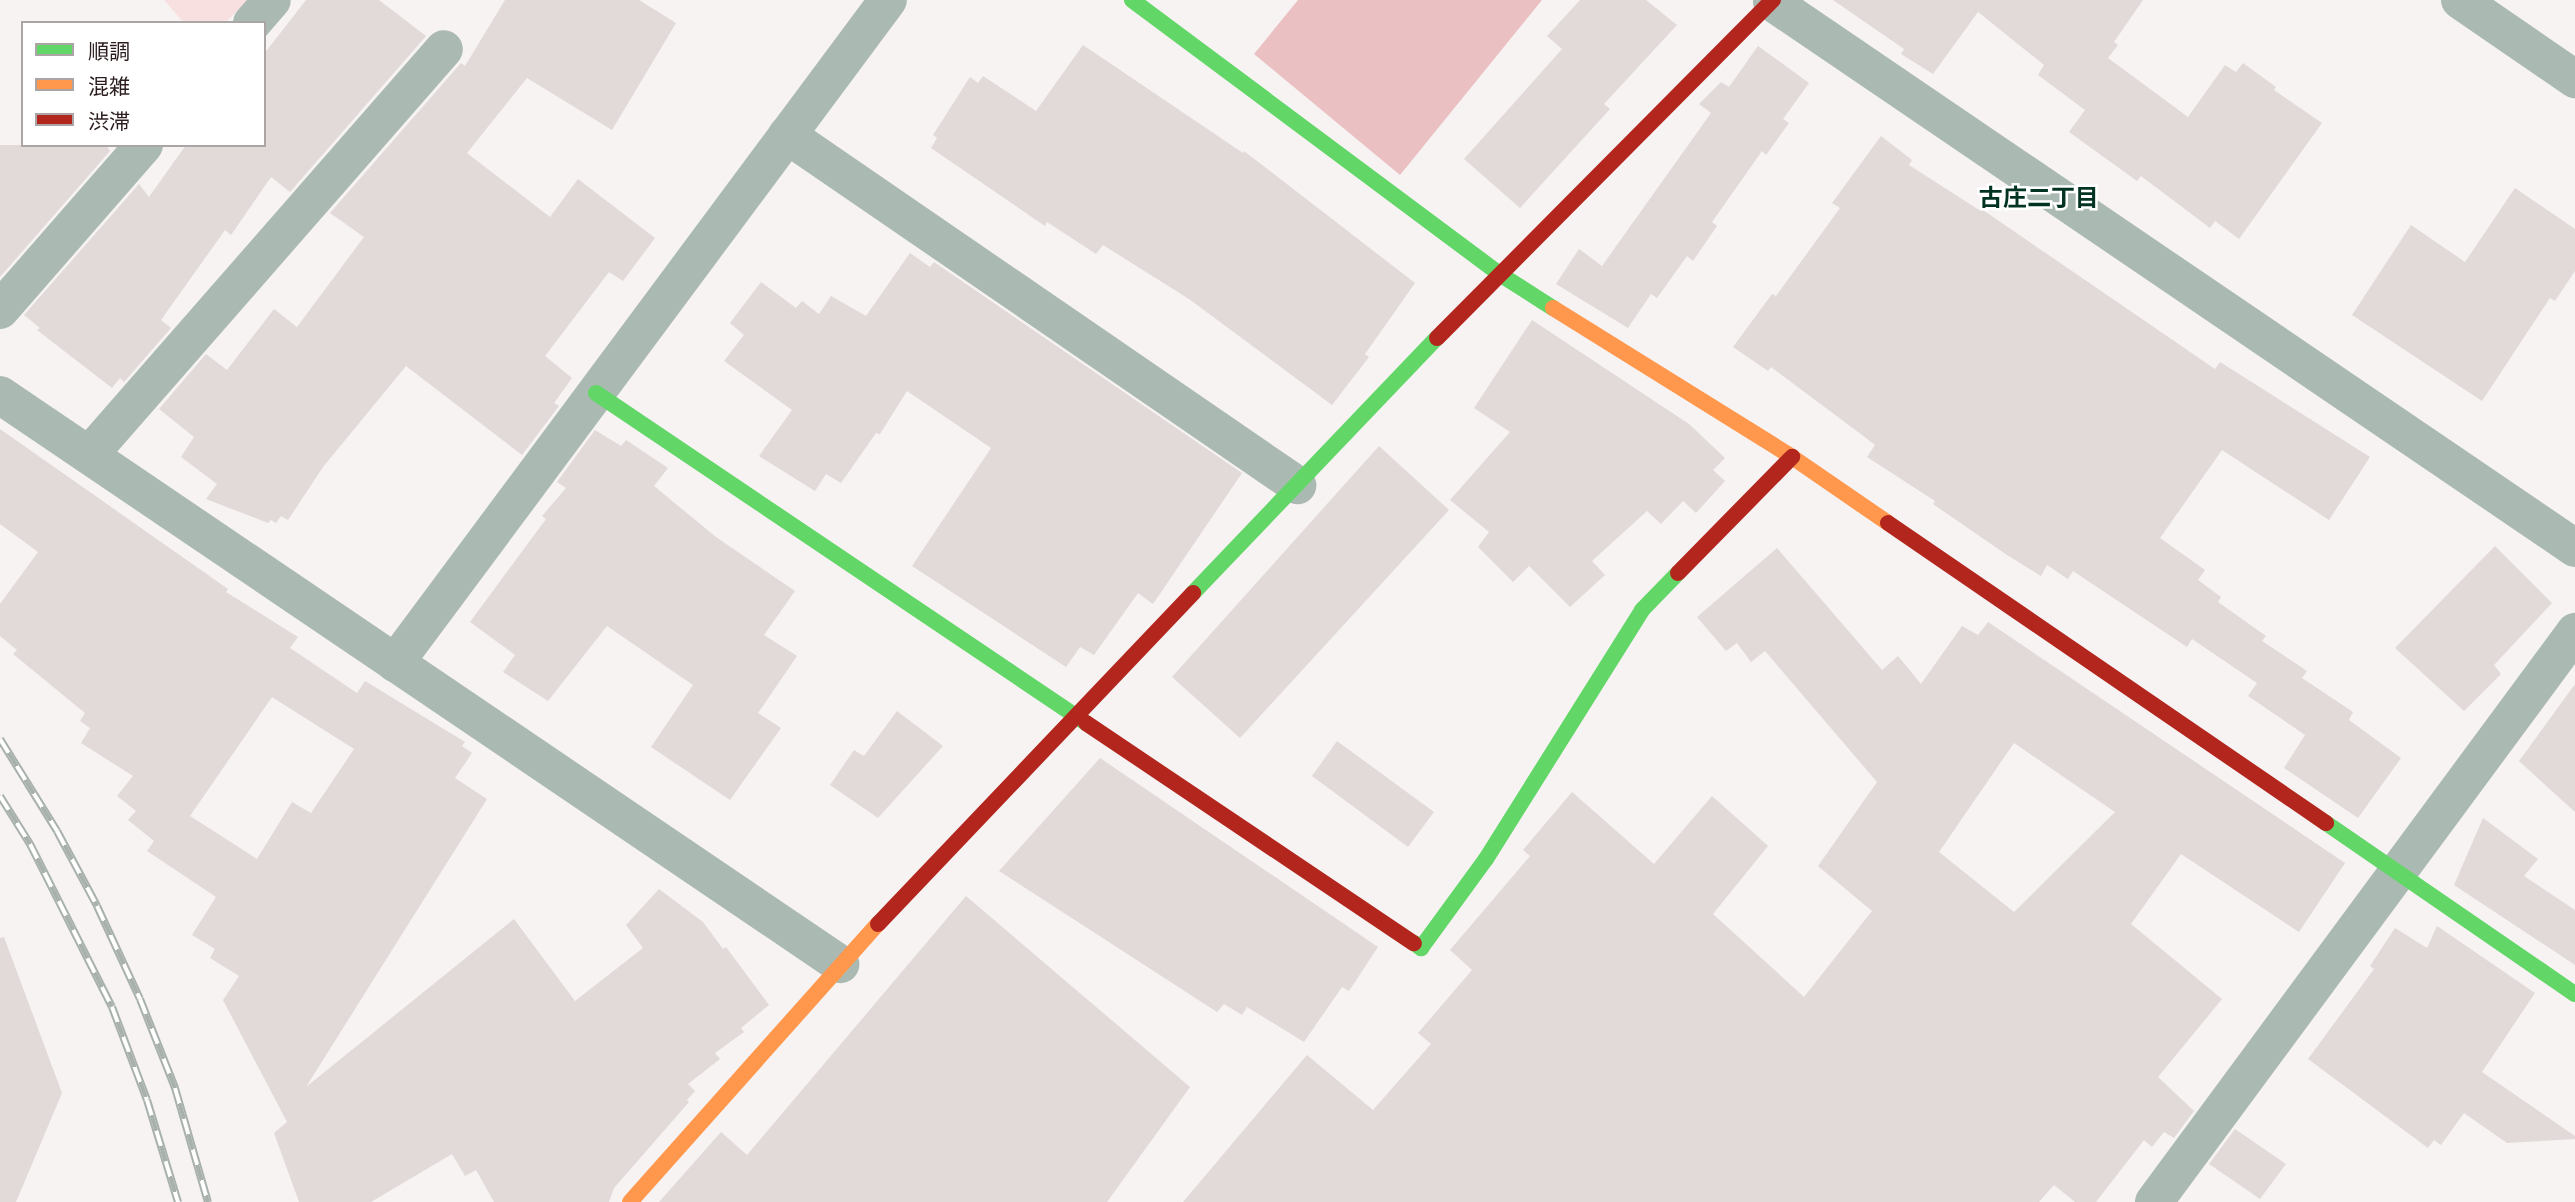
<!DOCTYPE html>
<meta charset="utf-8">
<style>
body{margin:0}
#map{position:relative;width:2575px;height:1202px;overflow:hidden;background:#f7f3f3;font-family:"Space Grotesk","Noto Sans JP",sans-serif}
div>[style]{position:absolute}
.green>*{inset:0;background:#f8e0e1}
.forest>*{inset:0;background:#eac0c2}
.building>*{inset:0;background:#e2d9d9}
.street>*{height:38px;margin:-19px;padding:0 19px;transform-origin:19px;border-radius:19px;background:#aabab2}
.fast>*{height:16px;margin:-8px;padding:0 8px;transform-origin:8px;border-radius:8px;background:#63d668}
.slow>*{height:16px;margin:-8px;padding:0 8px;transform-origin:8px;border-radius:8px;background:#ff974d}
.jam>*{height:16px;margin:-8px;padding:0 8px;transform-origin:8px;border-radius:8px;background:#b3261e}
.rail>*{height:8px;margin-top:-4px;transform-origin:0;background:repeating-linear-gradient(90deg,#fff 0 16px,#a8b1ac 0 32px);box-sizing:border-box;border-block:2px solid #a8b1ac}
span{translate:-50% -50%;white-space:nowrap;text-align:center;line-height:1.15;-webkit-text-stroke:5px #fff;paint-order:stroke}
.neighbourhood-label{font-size:24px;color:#013322;font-weight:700}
.legend{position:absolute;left:21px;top:21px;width:245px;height:126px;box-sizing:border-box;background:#fff;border:2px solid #aba5a5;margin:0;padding:9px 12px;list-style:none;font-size:21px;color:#2c1e1e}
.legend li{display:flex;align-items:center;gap:14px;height:35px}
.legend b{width:35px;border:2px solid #aba5a5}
</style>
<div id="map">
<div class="green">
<i style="clip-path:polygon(164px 0,248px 0,225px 23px,184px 23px)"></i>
</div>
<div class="forest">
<i style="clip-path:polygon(1298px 0,1542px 0,1400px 175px,1254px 54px)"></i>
</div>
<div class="building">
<i style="clip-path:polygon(306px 0,379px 0,426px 36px,290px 192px,271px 177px,231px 235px,225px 230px,161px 320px,171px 328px,124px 382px,120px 378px,112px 388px,37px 330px,40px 328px,24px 315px,139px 184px,149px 197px,186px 145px,264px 145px,264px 54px)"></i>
<i style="clip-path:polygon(505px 0,639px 0,676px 23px,612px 130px,527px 78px,467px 153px,550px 217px,578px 179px,655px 238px,623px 281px,609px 272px,545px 356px,572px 378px,554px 403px,559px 406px,522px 455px,406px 366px,323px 467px,288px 520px,281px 516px,276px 523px,271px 520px,268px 523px,206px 499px,217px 484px,181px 457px,194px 437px,159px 409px,206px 354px,227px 370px,274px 309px,297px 327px,364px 237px,330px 213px,461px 63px,465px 66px)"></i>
<i style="clip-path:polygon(1580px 0,1646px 0,1677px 25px,1604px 104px,1610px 109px,1520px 208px,1464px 159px,1562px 49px,1547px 36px)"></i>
<i style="clip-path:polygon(1833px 0,2143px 0,2114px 42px,2118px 45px,2108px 58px,2188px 117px,2225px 65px,2236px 72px,2243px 63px,2276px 87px,2274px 90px,2322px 123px,2239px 239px,2215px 221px,2210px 228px,2141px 176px,2137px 181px,2069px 132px,2085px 110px,2038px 75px,2044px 65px,1978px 12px,1933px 74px,1901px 54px,1904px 49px)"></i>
<i style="clip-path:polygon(1083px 45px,1243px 153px,1244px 151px,1415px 283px,1365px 354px,1369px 357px,1332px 405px,1189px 299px,1103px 245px,1096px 254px,1047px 222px,1045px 226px,931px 148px,937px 138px,933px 135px,970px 77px,978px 83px,983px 76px,1036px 111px)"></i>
<i style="clip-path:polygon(1758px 46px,1809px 83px,1783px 119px,1789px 123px,1766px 155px,1762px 151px,1712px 222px,1717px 226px,1693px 261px,1687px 256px,1657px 298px,1651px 294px,1628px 328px,1556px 284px,1579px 249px,1602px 266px,1711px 113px,1699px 104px,1721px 82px,1729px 87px)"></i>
<i style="clip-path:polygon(1881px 136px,1912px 160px,1909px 165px,1979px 210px,1980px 208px,2215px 369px,2220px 362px,2370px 457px,2329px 520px,2222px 450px,2160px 538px,2205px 570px,2198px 580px,2221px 597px,2218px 602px,2266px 636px,2262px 641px,2307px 671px,2302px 678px,2353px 712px,2349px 720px,2401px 758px,2358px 818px,2284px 768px,2305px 735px,2248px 696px,2257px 683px,2192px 639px,2187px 647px,2073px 571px,2068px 579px,2047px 565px,2041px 576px,2007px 555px,1933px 504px,1935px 501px,1867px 457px,1875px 445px,1854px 429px,1771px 367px,1768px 371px,1733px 347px,1772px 294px,1776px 296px,1840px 208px,1832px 203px)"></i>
<i style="clip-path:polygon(0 145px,106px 145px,110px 151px,0 277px)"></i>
<i style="clip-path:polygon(2515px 188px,2575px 229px,2575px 271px,2555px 301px,2550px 298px,2482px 401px,2352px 315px,2411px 225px,2465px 262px)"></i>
<i style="clip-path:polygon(910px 253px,930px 267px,934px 262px,1242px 473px,1153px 604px,1138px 593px,1094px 655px,1080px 647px,1066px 667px,912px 566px,991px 448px,907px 391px,880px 434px,876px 433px,841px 483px,826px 474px,815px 491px,759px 456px,792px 410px,724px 361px,744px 335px,730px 323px,761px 282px,796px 308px,802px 301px,819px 314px,831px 296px,866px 316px)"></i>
<i style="clip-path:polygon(1532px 320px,1689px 424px,1725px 458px,1713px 470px,1725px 481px,1696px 513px,1683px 501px,1661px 524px,1647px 511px,1592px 561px,1605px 575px,1570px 607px,1529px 566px,1513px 582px,1478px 547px,1489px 532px,1450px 500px,1510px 432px,1474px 408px)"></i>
<i style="clip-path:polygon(evenodd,0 429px,228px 589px,226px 592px,298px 637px,290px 648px,357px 693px,365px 681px,465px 742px,462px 746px,472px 753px,455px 778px,487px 799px,306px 1087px,514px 919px,575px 1001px,643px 948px,626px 925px,659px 889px,703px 922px,723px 949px,726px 947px,769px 1005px,741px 1028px,744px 1032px,715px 1053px,720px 1059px,688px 1084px,695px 1091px,687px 1100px,689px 1102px,614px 1188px,609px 1202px,494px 1202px,476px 1170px,465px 1176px,452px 1154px,371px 1202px,299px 1202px,274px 1133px,287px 1122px,223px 1000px,239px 976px,210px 958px,215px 949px,192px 935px,216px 897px,147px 851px,154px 841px,128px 820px,136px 811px,117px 796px,133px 776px,81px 743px,90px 728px,80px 721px,85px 713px,13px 654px,17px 650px,0 636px,0 604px,38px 552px,0 524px,0 429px,272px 697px,354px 749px,311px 813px,292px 802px,257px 859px,190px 816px,272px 697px)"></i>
<i style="clip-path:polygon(595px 430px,621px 446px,626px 440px,668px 468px,654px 486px,716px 537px,795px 591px,764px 635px,797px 656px,758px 713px,781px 728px,730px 800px,651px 747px,693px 685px,607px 626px,548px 701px,503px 672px,515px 655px,470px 622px,546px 519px,542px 516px,566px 488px,557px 482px)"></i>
<i style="clip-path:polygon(1379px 446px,1449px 510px,1240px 738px,1172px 677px)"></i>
<i style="clip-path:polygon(2495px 546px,2552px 603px,2494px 665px,2501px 674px,2464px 711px,2395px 648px)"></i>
<i style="clip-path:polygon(evenodd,1777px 548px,1882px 670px,1898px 656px,1921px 684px,1962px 626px,1978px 635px,1988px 622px,2345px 863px,2299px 932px,2181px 854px,2131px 924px,2222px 999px,2158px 1077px,2194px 1111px,2174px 1138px,2164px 1132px,2152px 1147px,2144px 1140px,2096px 1202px,2075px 1202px,2054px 1185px,2039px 1202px,1183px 1202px,1307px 1055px,1373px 1110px,1431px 1044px,1418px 1033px,1472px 970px,1450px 950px,1530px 856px,1523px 850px,1572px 792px,1654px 864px,1712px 796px,1768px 846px,1713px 914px,1804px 997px,1872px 911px,1818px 866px,1877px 782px,1765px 651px,1751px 662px,1737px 643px,1726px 651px,1697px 617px,1777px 548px,2014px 743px,2115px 812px,2014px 912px,1939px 852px,2014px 743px)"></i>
<i style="clip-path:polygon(2575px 684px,2575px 812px,2519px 761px)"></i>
<i style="clip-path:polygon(897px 711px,943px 746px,878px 818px,830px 785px,854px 750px,864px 756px)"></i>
<i style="clip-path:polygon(1337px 741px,1434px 812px,1408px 847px,1312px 776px)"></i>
<i style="clip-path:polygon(1100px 758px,1378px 947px,1349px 991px,1342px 987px,1304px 1042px,1247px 1007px,1242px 1015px,1224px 1004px,1217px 1012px,999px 871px)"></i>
<i style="clip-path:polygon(2483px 818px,2538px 859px,2524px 876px,2575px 910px,2575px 965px,2454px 885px)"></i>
<i style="clip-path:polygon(966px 896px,1190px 1087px,1107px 1202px,659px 1202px,721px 1132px,747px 1155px)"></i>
<i style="clip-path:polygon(2437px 926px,2535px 993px,2482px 1072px,2575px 1136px,2575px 1139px,2507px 1143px,2464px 1113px,2441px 1145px,2434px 1140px,2428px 1148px,2308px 1059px,2374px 969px,2370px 966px,2395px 928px,2427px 948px)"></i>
<i style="clip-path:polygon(4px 937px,62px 1093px,16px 1202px,0 1202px,0 938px)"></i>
<i style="clip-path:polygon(2235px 1129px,2286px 1164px,2260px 1199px,2209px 1164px)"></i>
</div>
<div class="street">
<i style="left:2460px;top:0;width:140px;rotate:34.5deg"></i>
<i style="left:1772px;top:2px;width:971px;rotate:34.21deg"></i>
<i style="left:252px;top:23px;width:30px;rotate:-49deg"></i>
<i style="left:787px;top:135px;width:619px;rotate:34.46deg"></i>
<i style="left:0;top:310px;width:219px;rotate:-48.9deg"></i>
<i style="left:0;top:395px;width:1015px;rotate:34.11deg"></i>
<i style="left:89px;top:455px;width:539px;rotate:-48.83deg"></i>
<i style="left:395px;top:663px;width:826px;rotate:-53.37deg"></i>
<i style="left:2154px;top:1202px;width:709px;rotate:-53.55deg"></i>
</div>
<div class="fast">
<i style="left:1132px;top:0;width:457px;rotate:36.7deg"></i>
<i style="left:1498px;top:273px;width:65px;rotate:32.5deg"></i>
<i style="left:596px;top:393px;width:591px;rotate:33.96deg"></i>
<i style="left:1193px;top:593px;width:353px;rotate:-46.3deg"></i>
<i style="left:2326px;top:823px;width:302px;rotate:34.5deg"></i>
<i style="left:1414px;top:943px;width:9px;rotate:36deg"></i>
<i style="left:1421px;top:948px;width:110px;rotate:-53.9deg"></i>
<i style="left:1486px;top:859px;width:294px;rotate:-57.9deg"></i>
<i style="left:1642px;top:610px;width:52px;rotate:-45.8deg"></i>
</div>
<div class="slow">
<i style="left:1553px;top:308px;width:282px;rotate:31.9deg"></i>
<i style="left:1792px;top:457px;width:116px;rotate:34.5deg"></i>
<i style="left:630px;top:1202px;width:373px;rotate:-48.3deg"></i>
</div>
<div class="jam">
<i style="left:1437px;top:338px;width:477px;rotate:-45.2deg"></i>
<i style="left:1888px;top:523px;width:531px;rotate:34.41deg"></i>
<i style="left:1678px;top:573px;width:163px;rotate:-45.5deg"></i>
<i style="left:1086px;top:723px;width:395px;rotate:33.9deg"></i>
<i style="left:878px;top:924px;width:457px;rotate:-46.4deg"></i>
</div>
<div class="rail">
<i style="left:0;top:739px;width:108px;rotate:58.2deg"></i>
<i style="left:57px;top:831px;width:85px;rotate:61.9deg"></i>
<i style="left:97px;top:906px;width:102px;rotate:65.2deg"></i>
<i style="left:140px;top:999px;width:96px;rotate:68.5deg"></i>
<i style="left:175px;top:1088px;width:119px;rotate:73.9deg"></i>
<i style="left:0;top:796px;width:57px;rotate:58deg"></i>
<i style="left:30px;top:844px;width:182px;rotate:63.3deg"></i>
<i style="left:112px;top:1007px;width:99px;rotate:69.4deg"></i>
<i style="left:147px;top:1100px;width:107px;rotate:73.1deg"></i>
</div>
<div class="neighbourhood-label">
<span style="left:2039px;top:198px">古庄二丁目</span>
</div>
<ul class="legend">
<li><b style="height:9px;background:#63d668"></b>順調</li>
<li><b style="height:9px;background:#ff974d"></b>混雑</li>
<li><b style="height:9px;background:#b3261e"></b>渋滞</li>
</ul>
</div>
